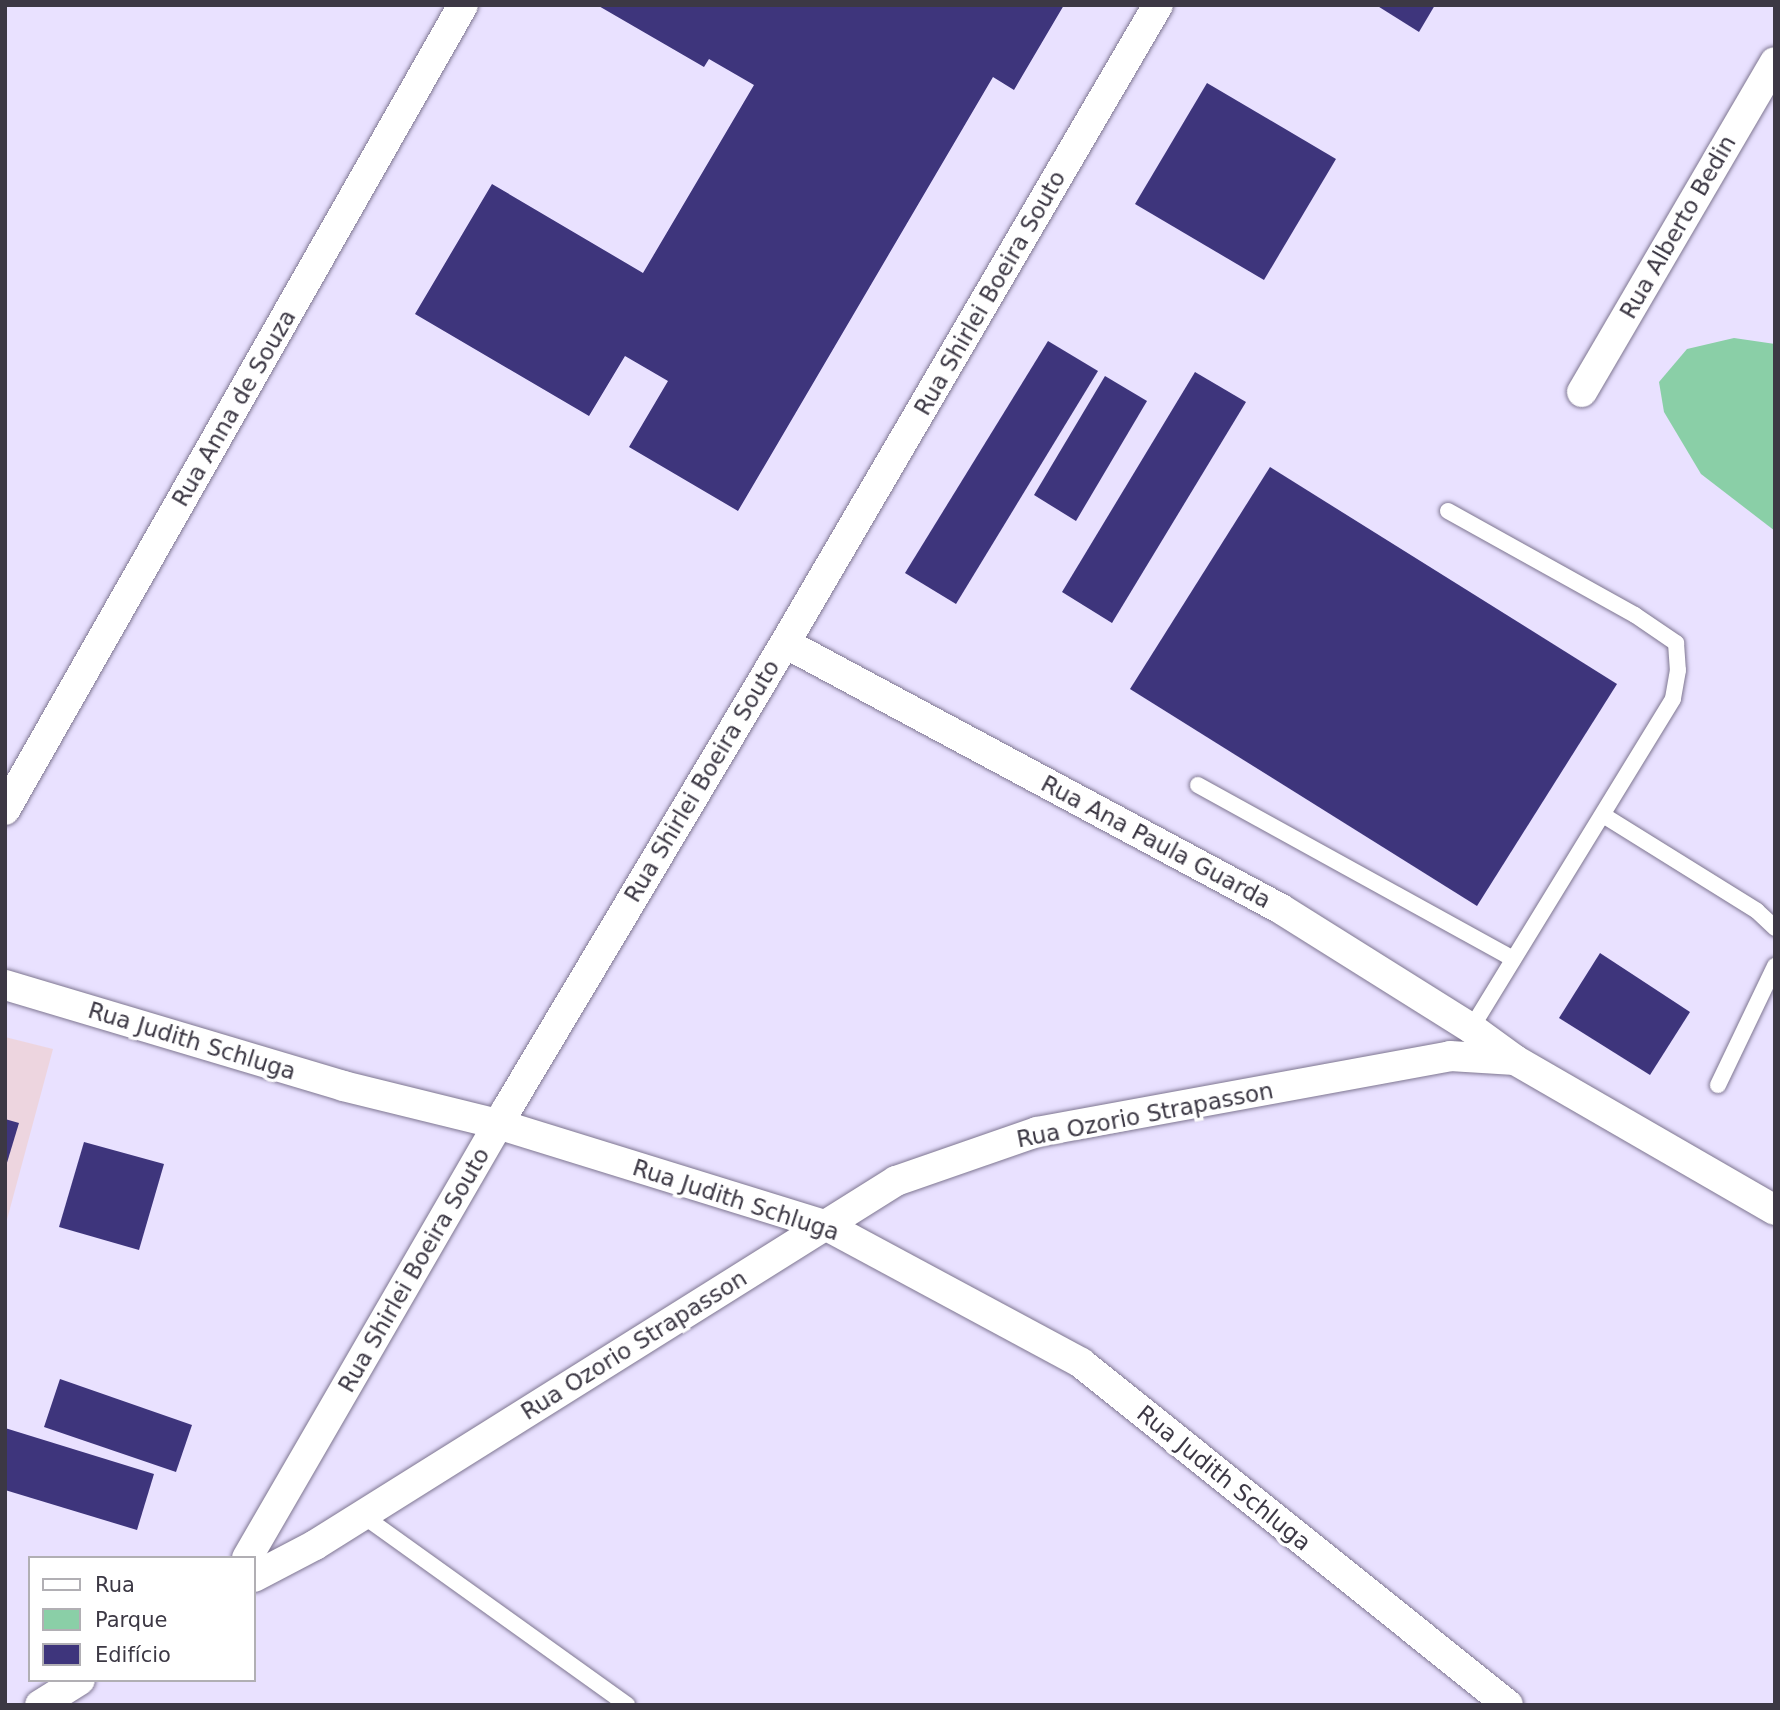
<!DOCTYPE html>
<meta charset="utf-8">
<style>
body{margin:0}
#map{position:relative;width:1780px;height:1710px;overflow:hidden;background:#e9e1ff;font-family:"DejaVu Sans",sans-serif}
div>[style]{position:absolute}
.education>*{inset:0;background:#edd5df}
.green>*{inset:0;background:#8acfa7}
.building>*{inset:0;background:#3e357c}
.roads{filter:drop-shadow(0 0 2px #7e7691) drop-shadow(0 0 2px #7e7691)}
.service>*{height:16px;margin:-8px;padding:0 8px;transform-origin:8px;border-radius:8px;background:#fff}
.minor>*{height:30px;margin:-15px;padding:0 15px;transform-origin:15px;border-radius:15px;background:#fff}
span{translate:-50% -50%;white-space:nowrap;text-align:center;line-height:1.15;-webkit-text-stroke:7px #fff;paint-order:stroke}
.street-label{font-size:23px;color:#3c3844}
.frame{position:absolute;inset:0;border:7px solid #3c3844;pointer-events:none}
.legend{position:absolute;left:28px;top:1556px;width:228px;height:126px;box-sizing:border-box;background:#fff;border:2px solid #b1afb4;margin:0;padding:9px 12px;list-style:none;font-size:21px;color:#3c3844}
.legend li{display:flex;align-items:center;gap:14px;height:35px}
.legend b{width:35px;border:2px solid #b1afb4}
</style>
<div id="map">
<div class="education">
<i style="clip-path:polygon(5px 1037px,53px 1049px,5px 1227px)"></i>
</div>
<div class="green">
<i style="clip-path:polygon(1734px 338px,1775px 344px,1775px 531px,1701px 474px,1664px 412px,1659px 382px,1687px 349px)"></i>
</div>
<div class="building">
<i style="clip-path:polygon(597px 5px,1064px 5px,1014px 90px,993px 77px,738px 511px,629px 447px,668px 381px,625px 356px,589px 416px,415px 314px,492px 184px,643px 273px,754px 85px,709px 59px,704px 67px)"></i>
<i style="clip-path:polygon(1376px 5px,1435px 5px,1419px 32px)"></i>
<i style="clip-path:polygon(1207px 83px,1336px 159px,1264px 280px,1135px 204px)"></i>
<i style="clip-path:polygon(1048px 341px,1098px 371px,956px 604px,905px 573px)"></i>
<i style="clip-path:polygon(1195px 372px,1246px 402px,1112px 623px,1062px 592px)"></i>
<i style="clip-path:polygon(1105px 376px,1147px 401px,1076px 521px,1034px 495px)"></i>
<i style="clip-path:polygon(1270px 467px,1617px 684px,1477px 906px,1130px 689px)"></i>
<i style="clip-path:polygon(1600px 953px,1690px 1012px,1650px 1075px,1559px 1018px)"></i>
<i style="clip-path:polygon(5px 1119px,19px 1123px,6px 1166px,5px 1166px)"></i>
<i style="clip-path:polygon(84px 1142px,164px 1164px,139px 1250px,59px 1227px)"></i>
<i style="clip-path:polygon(60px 1379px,192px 1425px,176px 1472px,44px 1427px)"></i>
<i style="clip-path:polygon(5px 1428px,154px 1474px,137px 1530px,5px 1490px)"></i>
</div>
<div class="roads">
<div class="service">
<i style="left:1448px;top:511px;width:214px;rotate:29.1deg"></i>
<i style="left:1635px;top:615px;width:50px;rotate:34.3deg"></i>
<i style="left:1676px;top:643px;width:27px;rotate:86deg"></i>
<i style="left:1678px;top:670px;width:29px;rotate:100deg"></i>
<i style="left:1673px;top:699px;width:386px;rotate:121.5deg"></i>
<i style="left:1198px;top:785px;width:360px;rotate:28.9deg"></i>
<i style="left:1603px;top:815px;width:181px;rotate:31.9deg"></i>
<i style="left:1757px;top:911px;width:25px;rotate:43deg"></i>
<i style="left:1718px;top:1085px;width:132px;rotate:-64.4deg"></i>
<i style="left:362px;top:1515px;width:326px;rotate:35.6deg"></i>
</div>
<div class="minor">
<i style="left:1582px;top:392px;width:382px;rotate:-59.7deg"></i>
<i style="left:785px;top:643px;width:563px;rotate:28.2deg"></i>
<i style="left:1281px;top:909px;width:224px;rotate:32.1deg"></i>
<i style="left:1471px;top:1028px;width:54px;rotate:36deg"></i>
<i style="left:1515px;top:1060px;width:300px;rotate:30deg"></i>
<i style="left:5px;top:810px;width:926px;rotate:-60.36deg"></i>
<i style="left:5px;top:985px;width:353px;rotate:16.6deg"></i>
<i style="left:343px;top:1086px;width:160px;rotate:13.8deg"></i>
<i style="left:498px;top:1124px;width:342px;rotate:17.2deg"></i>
<i style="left:825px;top:1225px;width:291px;rotate:28.3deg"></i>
<i style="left:1081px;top:1363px;width:547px;rotate:38.69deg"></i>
<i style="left:247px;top:1558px;width:519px;rotate:-59.93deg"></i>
<i style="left:507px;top:1109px;width:543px;rotate:-59.18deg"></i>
<i style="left:785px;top:643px;width:739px;rotate:-59.69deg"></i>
<i style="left:254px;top:1577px;width:69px;rotate:-27.7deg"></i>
<i style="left:315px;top:1545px;width:686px;rotate:-32.07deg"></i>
<i style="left:896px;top:1181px;width:149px;rotate:-19.2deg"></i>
<i style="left:1037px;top:1132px;width:420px;rotate:-10.4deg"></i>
<i style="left:1450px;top:1056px;width:65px;rotate:3.5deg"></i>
<i style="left:40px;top:1705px;width:47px;rotate:-32deg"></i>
</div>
</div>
<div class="street-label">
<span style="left:1678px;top:227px;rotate:-60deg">Rua Alberto Bedin</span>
<span style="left:990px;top:293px;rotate:-60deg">Rua Shirlei Boeira Souto</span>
<span style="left:234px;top:408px;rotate:-60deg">Rua Anna de Souza</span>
<span style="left:702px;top:781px;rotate:-59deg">Rua Shirlei Boeira Souto</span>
<span style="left:1156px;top:842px;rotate:28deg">Rua Ana Paula Guarda</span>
<span style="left:192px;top:1041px;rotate:17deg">Rua Judith Schluga</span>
<span style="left:1145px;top:1115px;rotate:-11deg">Rua Ozorio Strapasson</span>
<span style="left:736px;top:1200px;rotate:18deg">Rua Judith Schluga</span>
<span style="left:414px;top:1270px;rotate:-60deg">Rua Shirlei Boeira Souto</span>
<span style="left:634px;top:1345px;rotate:-32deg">Rua Ozorio Strapasson</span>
<span style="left:1224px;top:1478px;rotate:39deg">Rua Judith Schluga</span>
</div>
<div class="frame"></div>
<ul class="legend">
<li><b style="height:9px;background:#fff"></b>Rua</li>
<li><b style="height:19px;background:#8acfa7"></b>Parque</li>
<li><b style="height:19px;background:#3e357c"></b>Edifício</li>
</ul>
</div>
